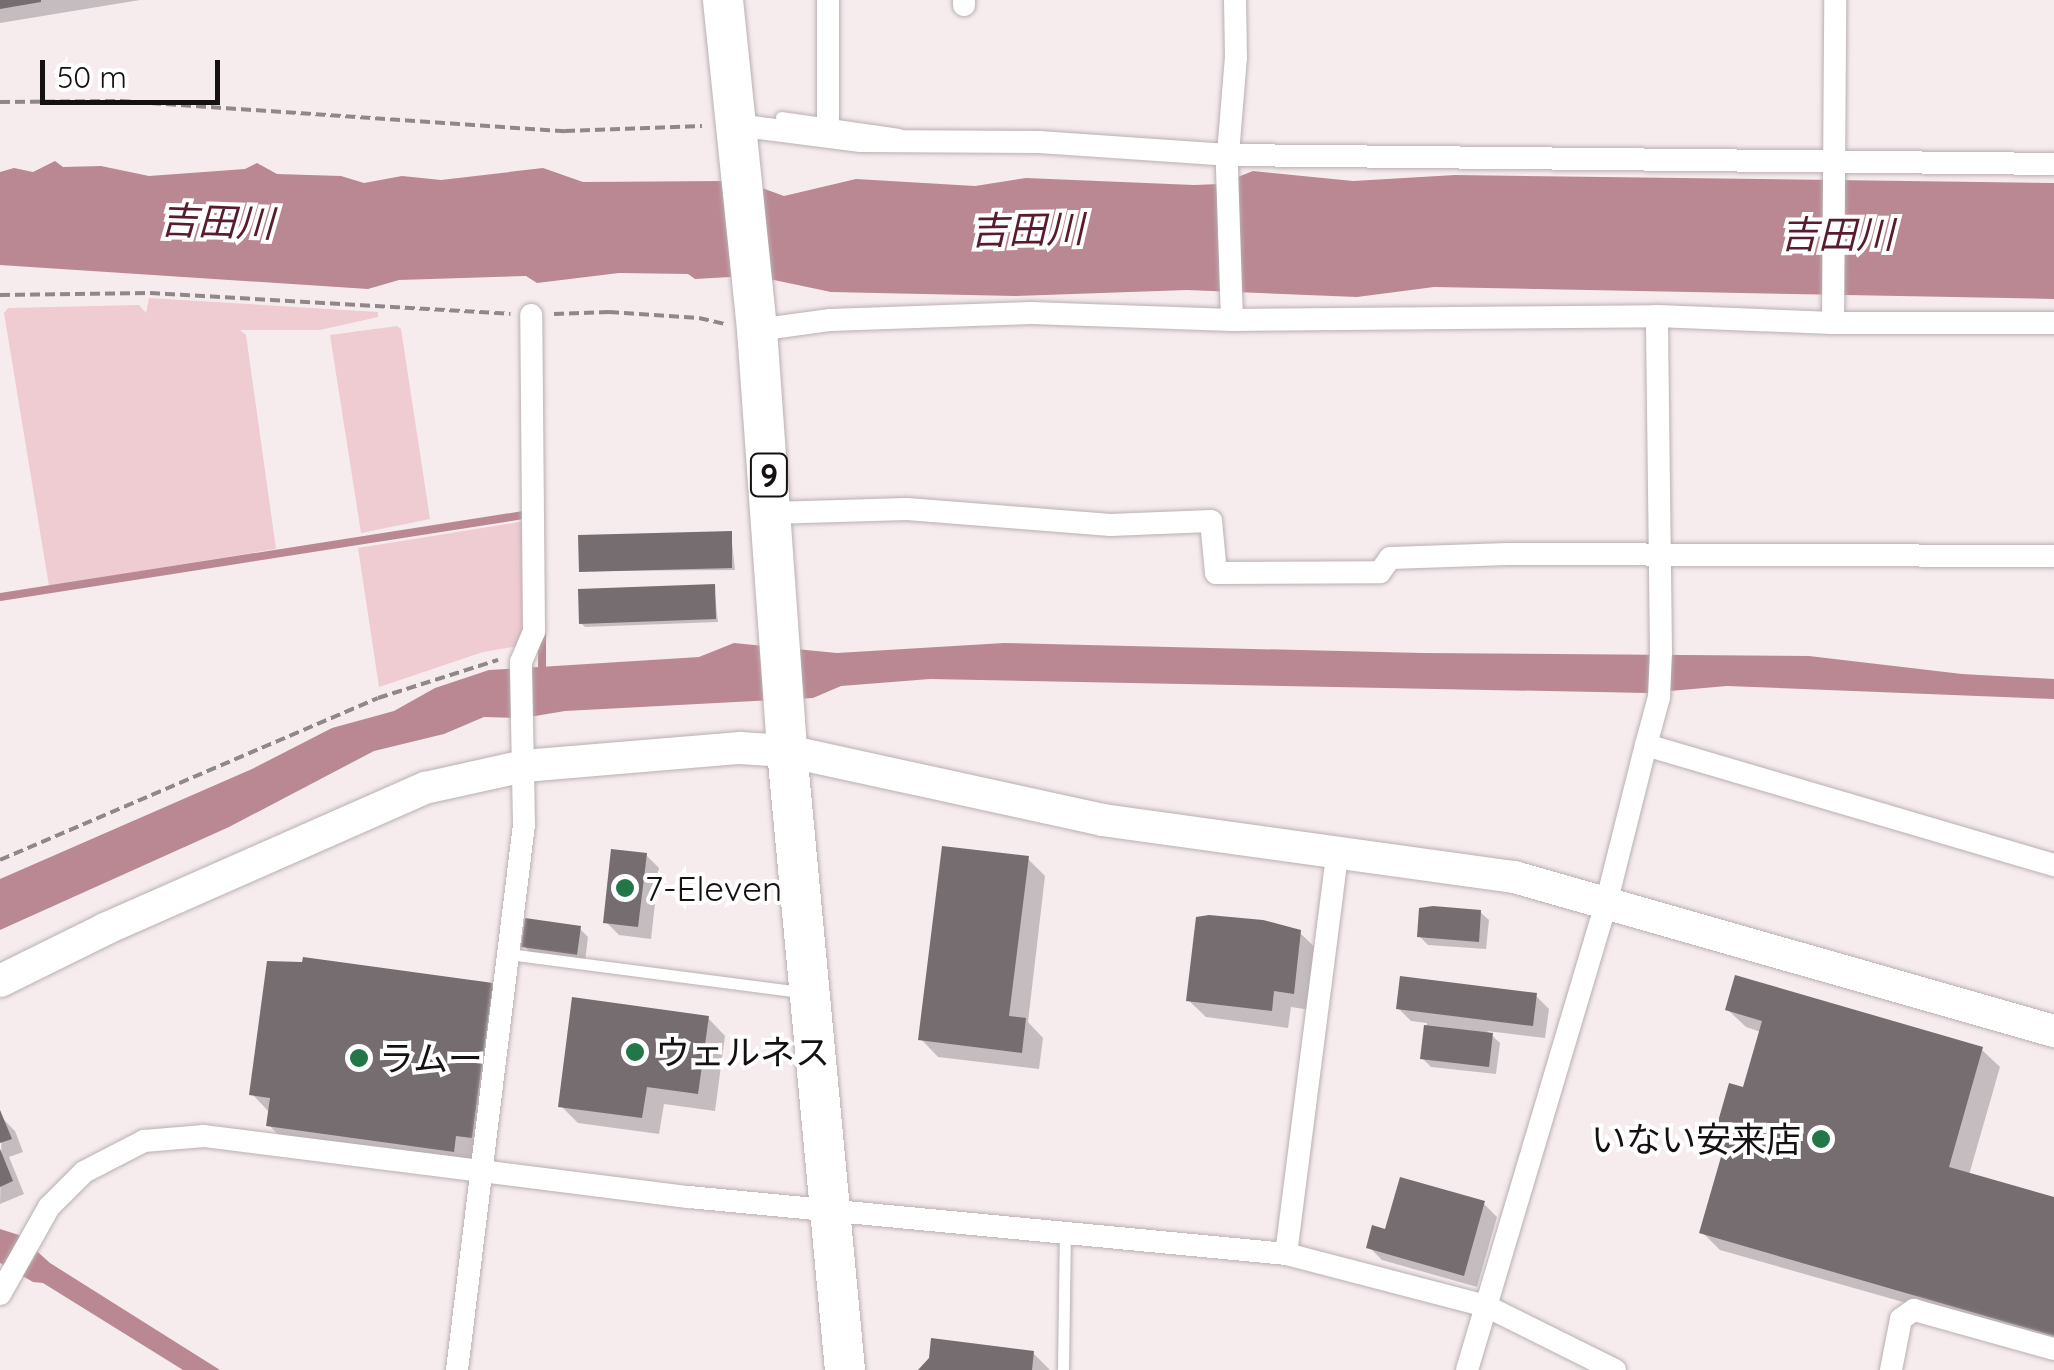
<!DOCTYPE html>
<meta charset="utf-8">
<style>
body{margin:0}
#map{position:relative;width:2054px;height:1370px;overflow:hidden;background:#f6ecee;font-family:Quicksand,"Noto Sans JP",sans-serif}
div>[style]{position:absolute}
.green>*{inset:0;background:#efcbd2}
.water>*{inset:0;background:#ba8893}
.shadow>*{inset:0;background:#0003}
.stream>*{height:8px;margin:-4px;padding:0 4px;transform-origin:4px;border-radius:4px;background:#ba8893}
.building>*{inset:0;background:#756d6f}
.path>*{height:4px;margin-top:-2px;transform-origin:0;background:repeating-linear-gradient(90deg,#8f8789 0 10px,transparent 0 15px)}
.roads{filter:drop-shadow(0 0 2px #b9b0b1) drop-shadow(0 0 2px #b9b0b1)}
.lane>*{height:11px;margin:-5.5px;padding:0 5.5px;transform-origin:5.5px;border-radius:5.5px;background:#fff}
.street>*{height:22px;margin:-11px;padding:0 11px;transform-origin:11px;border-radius:11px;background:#fff}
.secondary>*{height:32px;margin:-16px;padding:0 16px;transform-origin:16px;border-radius:16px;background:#fff}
.highway>*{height:40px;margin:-20px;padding:0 20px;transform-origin:20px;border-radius:20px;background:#fff}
.dots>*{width:28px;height:28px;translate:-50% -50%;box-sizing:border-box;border:5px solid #fff;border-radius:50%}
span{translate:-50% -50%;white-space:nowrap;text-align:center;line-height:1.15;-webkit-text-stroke:8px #fff;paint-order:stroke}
.shield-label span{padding:2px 8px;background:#fff;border:2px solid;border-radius:8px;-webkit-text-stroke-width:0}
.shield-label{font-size:32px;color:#151112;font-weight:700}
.poi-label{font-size:35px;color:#151112}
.left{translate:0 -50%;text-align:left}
.right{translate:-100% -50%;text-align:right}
.water-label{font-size:38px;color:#591b2e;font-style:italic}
.scale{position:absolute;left:40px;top:60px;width:180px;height:45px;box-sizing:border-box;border:5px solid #151112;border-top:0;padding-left:12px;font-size:30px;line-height:35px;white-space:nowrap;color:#151112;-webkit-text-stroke:8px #fff;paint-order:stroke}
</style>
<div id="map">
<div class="green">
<i style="clip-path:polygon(149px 298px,378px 312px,378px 317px,320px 330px,240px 330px,246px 335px,276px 549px,49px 586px,4px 313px,8px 308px,139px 305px,146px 313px)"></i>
<i style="clip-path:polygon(397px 326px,401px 329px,430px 519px,361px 533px,330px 335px)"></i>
<i style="clip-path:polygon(526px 521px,525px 627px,519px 646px,483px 652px,379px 687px,358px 548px)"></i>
</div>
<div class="water">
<i style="clip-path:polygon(55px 161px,63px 167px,101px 166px,149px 176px,245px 169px,257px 163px,277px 174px,341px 176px,364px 183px,402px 176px,441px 180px,543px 168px,583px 182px,723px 181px,748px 276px,695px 279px,688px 274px,619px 273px,537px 283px,526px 276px,399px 280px,368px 289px,0 265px,0 172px,14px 168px,33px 172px)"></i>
<i style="clip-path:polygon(1253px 171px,1353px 181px,1455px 175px,2054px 183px,2054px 299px,1434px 287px,1357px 297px,1187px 290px,1015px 296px,831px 292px,755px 276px,745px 182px,784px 196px,856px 179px,975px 186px,1026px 178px,1194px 185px,1220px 184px)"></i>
<i style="clip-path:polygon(734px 643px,837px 653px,1004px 643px,1422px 653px,1809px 656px,1962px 674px,2054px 679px,2054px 699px,1727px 686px,1647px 693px,930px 679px,841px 686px,813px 698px,565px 711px,523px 718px,523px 668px,699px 657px)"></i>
<i style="clip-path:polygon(520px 668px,520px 718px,484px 717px,444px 734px,374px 751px,229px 827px,0 930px,0 879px,252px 769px,332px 728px,394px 711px,435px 688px,489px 670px)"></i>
<i style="clip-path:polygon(0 1229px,19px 1235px,50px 1263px,220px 1370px,183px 1370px,43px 1283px,33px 1282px,0 1263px)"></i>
</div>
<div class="shadow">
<i style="clip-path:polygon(0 0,140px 0,0 23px)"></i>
<i style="clip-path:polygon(731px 533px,735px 570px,581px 571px)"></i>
<i style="clip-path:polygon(714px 587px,718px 622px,585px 627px,581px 623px)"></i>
<i style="clip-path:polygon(646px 855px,659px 868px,651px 939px,619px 935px,606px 922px)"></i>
<i style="clip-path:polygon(1028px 859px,1045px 876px,1028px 1022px,1043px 1038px,1039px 1069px,938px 1057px,921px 1039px)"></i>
<i style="clip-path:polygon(1480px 912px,1489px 920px,1486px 949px,1428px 945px,1419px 936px)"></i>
<i style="clip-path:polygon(580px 929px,588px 937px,585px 962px,532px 955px,524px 946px)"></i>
<i style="clip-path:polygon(1300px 933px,1318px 950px,1311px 1010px,1291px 1007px,1288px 1028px,1206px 1017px,1188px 1000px)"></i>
<i style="clip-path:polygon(492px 986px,509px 1003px,471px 1168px,286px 1143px,269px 1125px,270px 1113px,252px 1094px)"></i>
<i style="clip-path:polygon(1536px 996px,1549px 1009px,1545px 1038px,1487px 1031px,1500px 1043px,1496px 1074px,1431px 1067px,1423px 1059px,1427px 1023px,1411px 1021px,1398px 1008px)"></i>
<i style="clip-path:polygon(1728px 1010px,1982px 1050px,2000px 1067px,1969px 1175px,2054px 1200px,2054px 1345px,1720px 1250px,1702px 1232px,1724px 1156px,1713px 1145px,1744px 1090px,1761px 1032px,1746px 1027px)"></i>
<i style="clip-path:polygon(708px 1018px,725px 1036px,715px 1111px,664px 1104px,659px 1134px,578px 1123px,561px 1106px)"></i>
<i style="clip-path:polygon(2px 1118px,15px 1131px,23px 1152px,9px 1157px,24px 1194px,0 1204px)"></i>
<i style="clip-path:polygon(1484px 1204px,1497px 1217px,1477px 1287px,1382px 1260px,1369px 1247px)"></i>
<i style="clip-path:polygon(1033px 1353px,1050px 1370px,924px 1370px)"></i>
</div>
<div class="stream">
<i style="left:0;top:597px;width:536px;rotate:-8.9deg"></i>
<i style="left:542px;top:635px;width:41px;rotate:90deg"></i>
</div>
<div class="building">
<i style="clip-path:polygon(0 0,41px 0,41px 2px,0 9px)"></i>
<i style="clip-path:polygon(732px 531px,732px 568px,579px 572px,578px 535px)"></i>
<i style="clip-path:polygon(715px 584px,716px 619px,579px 624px,578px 589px)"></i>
<i style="clip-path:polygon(942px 846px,1029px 856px,1009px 1016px,1026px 1018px,1022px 1053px,918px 1040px)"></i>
<i style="clip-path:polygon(611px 849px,647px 853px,638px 927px,603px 923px)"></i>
<i style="clip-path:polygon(1433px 906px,1481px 910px,1479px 942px,1417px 937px,1419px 908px)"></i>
<i style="clip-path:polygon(1209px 915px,1263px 920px,1301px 930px,1294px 994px,1274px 991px,1272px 1011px,1186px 1001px,1196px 917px)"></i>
<i style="clip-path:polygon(525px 918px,581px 926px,577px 955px,521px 947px)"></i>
<i style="clip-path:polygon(303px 957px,493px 983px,472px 1138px,456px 1136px,454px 1152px,266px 1126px,270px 1098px,249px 1095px,267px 961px,302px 962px)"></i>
<i style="clip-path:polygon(1735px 975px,1983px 1047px,1949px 1167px,2054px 1197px,2054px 1336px,1699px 1233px,1723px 1150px,1711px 1146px,1729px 1083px,1743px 1087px,1762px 1021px,1725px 1010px)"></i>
<i style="clip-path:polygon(1400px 976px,1537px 993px,1533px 1026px,1396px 1009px)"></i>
<i style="clip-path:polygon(572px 997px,709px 1016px,698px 1094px,647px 1087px,642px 1118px,558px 1107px)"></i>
<i style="clip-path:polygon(1424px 1025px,1493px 1033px,1489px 1067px,1420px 1059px)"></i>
<i style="clip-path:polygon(0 1110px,12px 1139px,0 1143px)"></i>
<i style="clip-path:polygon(0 1149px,13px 1181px,0 1187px)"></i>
<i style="clip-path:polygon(1400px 1177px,1485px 1201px,1464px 1276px,1366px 1248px,1372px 1225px,1385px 1229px)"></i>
<i style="clip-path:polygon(931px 1338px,1034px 1351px,1032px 1370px,918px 1370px,929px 1358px)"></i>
</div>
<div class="path">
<i style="left:0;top:102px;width:121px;rotate:-0.5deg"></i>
<i style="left:121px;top:101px;width:445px;rotate:3.9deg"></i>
<i style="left:565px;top:131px;width:137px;rotate:-2.1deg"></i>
<i style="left:0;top:295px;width:150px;rotate:-0.8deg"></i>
<i style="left:150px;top:293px;width:361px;rotate:3.3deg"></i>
<i style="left:554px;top:314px;width:55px;rotate:-2.1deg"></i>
<i style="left:609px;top:312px;width:90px;rotate:3.8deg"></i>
<i style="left:699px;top:318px;width:26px;rotate:13deg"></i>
<i style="left:0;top:860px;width:411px;rotate:-23.2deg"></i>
<i style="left:378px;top:698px;width:126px;rotate:-17.6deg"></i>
</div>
<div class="roads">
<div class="lane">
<i style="left:781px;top:117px;width:119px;rotate:8.2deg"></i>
<i style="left:508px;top:954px;width:295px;rotate:7.4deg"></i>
<i style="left:1063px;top:1370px;width:135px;rotate:-89.2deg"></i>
</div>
<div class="street">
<i style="left:828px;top:0;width:124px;rotate:90deg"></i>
<i style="left:964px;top:5px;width:5px;rotate:-90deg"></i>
<i style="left:736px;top:125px;width:126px;rotate:7.3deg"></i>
<i style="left:861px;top:141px;width:178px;rotate:0.3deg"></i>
<i style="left:1039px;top:142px;width:189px;rotate:3.9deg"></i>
<i style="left:1228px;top:155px;width:826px;rotate:0.62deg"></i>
<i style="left:1232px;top:320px;width:154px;rotate:-91.9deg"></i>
<i style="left:1227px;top:166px;width:109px;rotate:-85.3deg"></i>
<i style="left:1236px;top:57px;width:57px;rotate:-91deg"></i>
<i style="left:1833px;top:323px;width:323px;rotate:-89.6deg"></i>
<i style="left:757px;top:330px;width:74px;rotate:-7.8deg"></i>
<i style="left:830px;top:320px;width:201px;rotate:-2deg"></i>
<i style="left:1031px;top:313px;width:201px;rotate:2deg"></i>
<i style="left:1232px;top:320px;width:425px;rotate:-0.5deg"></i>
<i style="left:1657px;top:316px;width:176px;rotate:2.3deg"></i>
<i style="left:1833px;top:323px;width:221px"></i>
<i style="left:771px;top:513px;width:136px;rotate:-1.7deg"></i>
<i style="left:907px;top:509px;width:204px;rotate:4.5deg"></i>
<i style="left:1110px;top:525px;width:101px;rotate:-2.3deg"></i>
<i style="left:1211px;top:521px;width:52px;rotate:84.5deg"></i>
<i style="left:1216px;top:573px;width:164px;rotate:-0.3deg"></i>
<i style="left:1380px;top:572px;width:17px;rotate:-54deg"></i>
<i style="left:1390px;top:558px;width:118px;rotate:-1.9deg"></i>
<i style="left:1508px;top:554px;width:546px;rotate:0.21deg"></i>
<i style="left:1646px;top:745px;width:50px;rotate:-74.8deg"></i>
<i style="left:1659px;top:697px;width:45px;rotate:-87.5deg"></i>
<i style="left:1661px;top:652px;width:336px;rotate:-90.7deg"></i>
<i style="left:1286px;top:1254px;width:407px;rotate:-82.7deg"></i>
<i style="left:0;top:1294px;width:100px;rotate:-60.6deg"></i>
<i style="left:49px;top:1207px;width:49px;rotate:-45deg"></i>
<i style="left:84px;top:1172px;width:68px;rotate:-27.3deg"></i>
<i style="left:144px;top:1141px;width:60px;rotate:-4.8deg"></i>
<i style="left:204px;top:1136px;width:489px;rotate:7.2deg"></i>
<i style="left:689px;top:1197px;width:600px;rotate:5.45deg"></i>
<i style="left:1286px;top:1254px;width:207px;rotate:14.6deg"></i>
<i style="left:1486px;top:1306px;width:144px;rotate:26.4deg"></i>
<i style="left:457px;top:1370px;width:550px;rotate:-83deg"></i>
<i style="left:524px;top:824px;width:162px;rotate:-91.1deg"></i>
<i style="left:521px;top:662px;width:33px;rotate:-67deg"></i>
<i style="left:534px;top:632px;width:317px;rotate:-90.5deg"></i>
<i style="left:1467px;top:1370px;width:486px;rotate:-73.4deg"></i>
<i style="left:1606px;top:904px;width:164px;rotate:-75.9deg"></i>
<i style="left:1646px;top:745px;width:425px;rotate:16.4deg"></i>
<i style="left:1891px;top:1370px;width:52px;rotate:-78.9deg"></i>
<i style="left:1901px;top:1319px;width:16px;rotate:-35deg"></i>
<i style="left:1914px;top:1310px;width:145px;rotate:15.6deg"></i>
</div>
<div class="secondary">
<i style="left:0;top:981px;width:117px;rotate:-26.3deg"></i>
<i style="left:105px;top:929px;width:350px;rotate:-23.8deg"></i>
<i style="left:425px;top:788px;width:101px;rotate:-12.5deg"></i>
<i style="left:524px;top:766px;width:217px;rotate:-4.8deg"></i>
<i style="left:740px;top:748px;width:47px;rotate:3.7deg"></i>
<i style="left:787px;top:751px;width:323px;rotate:12.3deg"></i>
<i style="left:1103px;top:820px;width:415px;rotate:7.9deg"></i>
<i style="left:1514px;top:877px;width:562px;rotate:15.92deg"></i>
</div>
<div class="highway">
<i style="left:723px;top:0;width:332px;rotate:84.1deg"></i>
<i style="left:757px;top:330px;width:422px;rotate:85.9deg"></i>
<i style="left:787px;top:751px;width:622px;rotate:84.65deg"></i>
</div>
</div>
<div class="dots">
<i style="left:625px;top:888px;background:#237647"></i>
<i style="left:635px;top:1052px;background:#237647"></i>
<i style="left:359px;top:1058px;background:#237647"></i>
<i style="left:1821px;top:1139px;background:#237647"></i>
</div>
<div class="shield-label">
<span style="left:769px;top:475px">9</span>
</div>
<div class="poi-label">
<span class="left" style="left:645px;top:888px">7-Eleven</span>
<span class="left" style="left:655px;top:1052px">ウェルネス</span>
<span class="left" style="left:379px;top:1058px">ラムー</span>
<span class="right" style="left:1801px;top:1139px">いない安来店</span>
</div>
<div class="water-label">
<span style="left:217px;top:222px;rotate:2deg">吉田川</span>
<span style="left:1027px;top:230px;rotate:-1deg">吉田川</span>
<span style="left:1837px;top:235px">吉田川</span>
</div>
<div class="scale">50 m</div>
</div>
